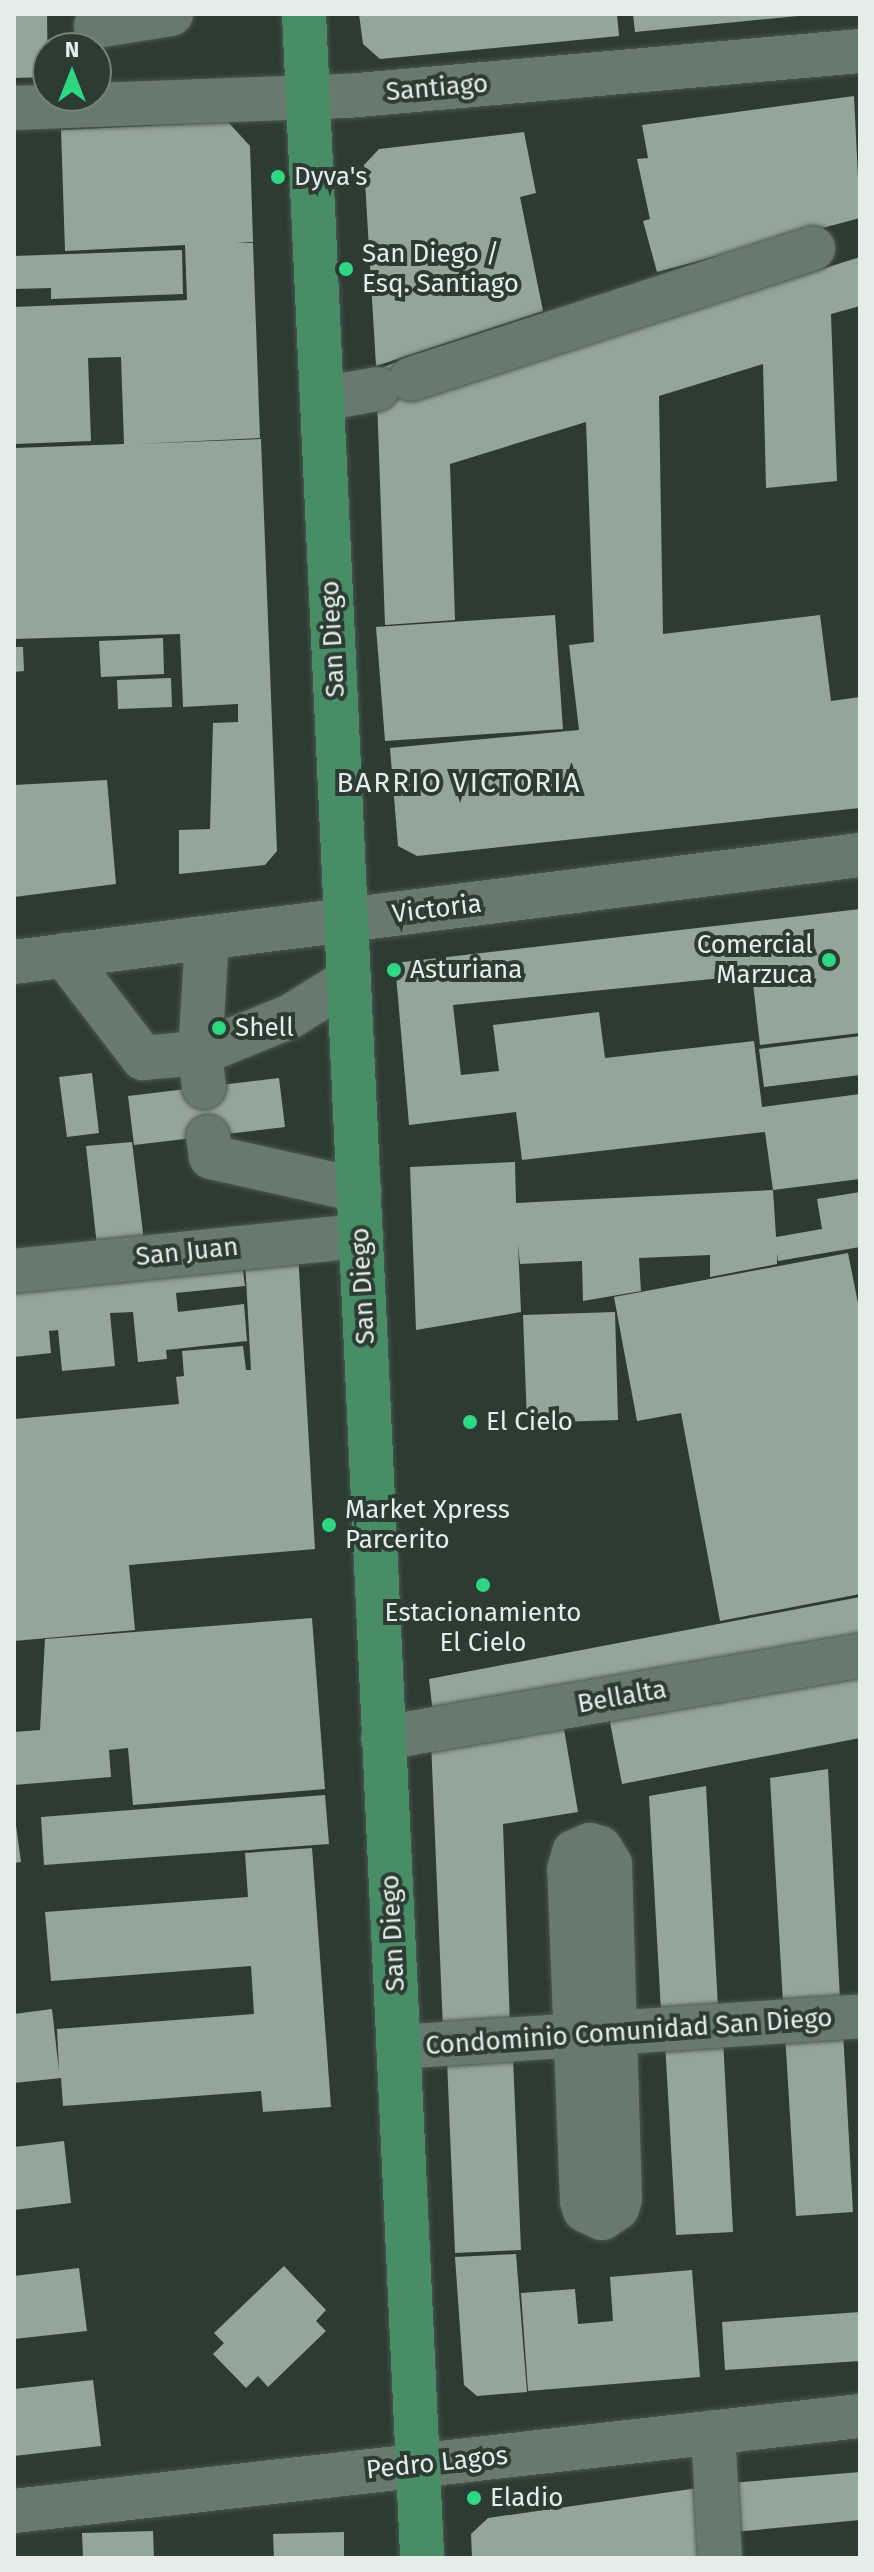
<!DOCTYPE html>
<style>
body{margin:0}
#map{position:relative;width:874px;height:2572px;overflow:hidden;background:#2d3c32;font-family:"Fira Sans",sans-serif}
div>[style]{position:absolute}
.building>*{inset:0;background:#94a599}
.roads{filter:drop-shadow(0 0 2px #4b584f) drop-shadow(0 0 2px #4b584f)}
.minor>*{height:44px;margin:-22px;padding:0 22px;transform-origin:22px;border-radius:22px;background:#68796e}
.major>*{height:44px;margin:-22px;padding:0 22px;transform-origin:22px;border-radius:22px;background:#498d67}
.dots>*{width:22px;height:22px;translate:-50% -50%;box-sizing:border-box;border:4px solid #2d3c32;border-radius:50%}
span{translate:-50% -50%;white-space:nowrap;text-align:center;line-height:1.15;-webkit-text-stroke:8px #2d3c32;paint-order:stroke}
.street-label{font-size:26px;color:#e4ede7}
.poi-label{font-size:26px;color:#e4ede7}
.left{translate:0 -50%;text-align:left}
.right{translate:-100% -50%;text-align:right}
.neighbourhood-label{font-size:28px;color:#e4ede7;letter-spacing:2px}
.frame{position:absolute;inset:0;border:16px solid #e4ede7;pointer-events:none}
.north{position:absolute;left:32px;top:32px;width:80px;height:80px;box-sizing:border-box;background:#2d3c32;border:2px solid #76837a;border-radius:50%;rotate:0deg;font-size:22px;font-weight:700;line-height:32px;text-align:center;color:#e4ede7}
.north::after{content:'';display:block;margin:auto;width:28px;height:36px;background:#2ed883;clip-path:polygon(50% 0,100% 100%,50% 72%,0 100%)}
</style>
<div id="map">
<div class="building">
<i style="clip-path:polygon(14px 14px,47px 14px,48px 77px,14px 78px)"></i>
<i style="clip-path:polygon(359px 14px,617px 14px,619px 36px,380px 59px,363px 44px)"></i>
<i style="clip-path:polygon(633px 14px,798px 14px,798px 16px,635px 32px)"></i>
<i style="clip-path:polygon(854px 96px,860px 218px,657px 272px,643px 221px,650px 219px,637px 159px,648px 158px,642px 125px)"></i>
<i style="clip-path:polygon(228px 122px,250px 146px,253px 242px,236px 243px,253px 243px,260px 438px,136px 444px,261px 439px,277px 851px,265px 865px,179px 874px,179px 830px,210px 829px,213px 723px,238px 722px,238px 704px,183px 707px,180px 634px,14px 639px,14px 448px,124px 444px,121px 357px,88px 358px,91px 441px,14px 444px,14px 307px,187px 300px,185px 245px,65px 251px,61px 130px)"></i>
<i style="clip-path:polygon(524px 132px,536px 193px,520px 197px,543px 311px,376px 366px,364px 165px,379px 149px)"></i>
<i style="clip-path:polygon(182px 250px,183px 294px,51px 299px,51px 288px,14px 289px,14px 256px)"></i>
<i style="clip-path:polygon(860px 257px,860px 306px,831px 314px,837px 481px,766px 488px,763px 364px,659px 396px,663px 634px,820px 615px,831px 701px,860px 697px,860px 808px,417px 856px,398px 846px,390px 748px,579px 730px,569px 645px,594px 642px,586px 422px,450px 464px,455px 620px,385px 625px,376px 370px,405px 359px,416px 397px)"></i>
<i style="clip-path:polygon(555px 615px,563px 729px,385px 741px,376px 627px)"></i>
<i style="clip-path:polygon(163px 638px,164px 674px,101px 677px,99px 641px)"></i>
<i style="clip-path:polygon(14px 647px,23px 647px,24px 671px,14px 672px)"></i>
<i style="clip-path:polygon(171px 678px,172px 707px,118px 709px,117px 680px)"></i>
<i style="clip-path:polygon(107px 780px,116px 884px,14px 897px,14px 785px)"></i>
<i style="clip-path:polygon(860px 909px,860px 1033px,760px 1045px,752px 975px,453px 1005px,461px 1075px,499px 1071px,493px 1025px,599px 1012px,605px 1058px,754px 1041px,762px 1107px,860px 1094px,860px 1179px,773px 1190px,765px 1132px,522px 1160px,516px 1112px,409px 1125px,395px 963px)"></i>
<i style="clip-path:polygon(860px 1036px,860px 1075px,764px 1087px,759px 1049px)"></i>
<i style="clip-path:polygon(92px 1073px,99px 1133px,67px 1137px,59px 1077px)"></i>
<i style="clip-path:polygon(279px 1078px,285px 1127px,134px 1145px,128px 1096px)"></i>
<i style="clip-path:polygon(132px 1142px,144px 1241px,97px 1246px,86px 1146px)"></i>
<i style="clip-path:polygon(515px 1162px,516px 1203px,773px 1190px,776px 1237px,822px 1229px,817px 1199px,860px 1192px,860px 1247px,778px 1261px,777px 1253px,777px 1264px,710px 1277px,710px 1255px,639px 1258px,641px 1291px,583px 1301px,582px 1261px,520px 1264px,518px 1244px,521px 1312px,416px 1330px,410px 1167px)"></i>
<i style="clip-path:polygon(298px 1252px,315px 1549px,129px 1565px,135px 1630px,14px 1641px,14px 1419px,179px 1404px,176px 1377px,184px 1376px,182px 1351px,243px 1346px,246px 1370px,251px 1370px,245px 1260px)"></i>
<i style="clip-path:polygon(848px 1253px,860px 1313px,860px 1594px,720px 1621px,681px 1413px,637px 1421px,614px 1297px)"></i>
<i style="clip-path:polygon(242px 1263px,245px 1286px,176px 1293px,178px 1312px,244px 1304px,247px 1341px,166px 1350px,167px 1359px,138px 1362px,133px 1312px,110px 1313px,115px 1366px,62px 1371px,58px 1330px,49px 1331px,51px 1353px,14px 1357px,14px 1289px)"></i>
<i style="clip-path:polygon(615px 1312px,618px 1420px,527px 1423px,523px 1315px)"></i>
<i style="clip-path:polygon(860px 1597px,860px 1635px,433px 1714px,429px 1679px)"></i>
<i style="clip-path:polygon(312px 1618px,325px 1789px,133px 1805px,128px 1748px,109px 1750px,111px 1777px,14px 1785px,14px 1732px,40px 1730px,45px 1639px)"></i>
<i style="clip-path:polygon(860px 1668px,860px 1738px,622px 1784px,609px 1717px)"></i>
<i style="clip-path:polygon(562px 1717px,578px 1812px,503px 1824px,510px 2026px,443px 2029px,431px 1742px)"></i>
<i style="clip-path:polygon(828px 1769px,840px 1999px,783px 2002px,770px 1778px)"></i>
<i style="clip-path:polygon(706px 1786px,718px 2007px,661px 2011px,649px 1796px)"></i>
<i style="clip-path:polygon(325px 1795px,329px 1844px,44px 1865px,41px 1817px)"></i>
<i style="clip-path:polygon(14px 1811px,21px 1862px,14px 1863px)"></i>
<i style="clip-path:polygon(312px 1848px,331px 2107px,263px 2112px,261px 2091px,63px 2106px,61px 2078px,14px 2083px,14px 2014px,52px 2009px,59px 2071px,57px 2029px,254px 2014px,251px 1966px,51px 1981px,45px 1912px,248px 1897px,245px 1853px)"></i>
<i style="clip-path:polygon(843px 2031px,853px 2212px,796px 2216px,785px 2033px)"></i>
<i style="clip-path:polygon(723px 2038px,733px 2232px,676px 2235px,665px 2042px)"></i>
<i style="clip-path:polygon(513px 2057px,521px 2250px,455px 2253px,447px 2060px)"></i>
<i style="clip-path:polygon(64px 2141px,71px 2203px,14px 2210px,14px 2147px)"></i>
<i style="clip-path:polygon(516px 2254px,527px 2392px,477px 2396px,464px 2385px,455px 2257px)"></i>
<i style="clip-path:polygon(284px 2266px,326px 2310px,316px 2321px,326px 2331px,268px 2387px,258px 2376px,246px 2388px,213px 2354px,224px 2343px,214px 2333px)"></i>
<i style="clip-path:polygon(79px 2268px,87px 2331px,14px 2339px,14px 2276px)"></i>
<i style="clip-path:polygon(692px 2270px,700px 2377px,528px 2391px,521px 2293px,575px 2289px,578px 2324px,613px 2321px,610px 2277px)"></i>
<i style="clip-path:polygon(860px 2312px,860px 2361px,725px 2370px,722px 2322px)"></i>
<i style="clip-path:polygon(93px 2380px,101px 2446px,14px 2456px,14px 2389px)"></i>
<i style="clip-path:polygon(860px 2472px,860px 2520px,734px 2532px,731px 2483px)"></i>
<i style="clip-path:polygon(705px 2487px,706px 2558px,472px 2558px,471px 2534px,488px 2518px)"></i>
<i style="clip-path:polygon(153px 2531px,154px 2558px,83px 2558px,82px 2533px)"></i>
<i style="clip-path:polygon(344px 2532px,344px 2558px,274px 2558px,273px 2534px)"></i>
</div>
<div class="roads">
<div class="minor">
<i style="left:96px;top:26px;width:76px;rotate:-9.1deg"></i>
<i style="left:14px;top:108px;width:333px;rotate:-2.1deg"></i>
<i style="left:347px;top:96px;width:515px;rotate:-5.01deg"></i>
<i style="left:411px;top:379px;width:423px;rotate:-18deg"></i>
<i style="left:322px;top:399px;width:56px;rotate:-10.3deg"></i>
<i style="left:64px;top:955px;width:130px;rotate:52.5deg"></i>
<i style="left:143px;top:1058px;width:57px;rotate:-5deg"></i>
<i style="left:200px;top:1053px;width:98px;rotate:-22.1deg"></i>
<i style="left:291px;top:1016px;width:68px;rotate:-31.8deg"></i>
<i style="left:14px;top:962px;width:853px;rotate:-7.21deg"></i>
<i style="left:204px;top:1087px;width:34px;rotate:-97deg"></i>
<i style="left:200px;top:1053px;width:115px;rotate:-86.5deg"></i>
<i style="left:208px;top:1137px;width:20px;rotate:81deg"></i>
<i style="left:211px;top:1157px;width:152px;rotate:12.6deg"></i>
<i style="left:14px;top:1271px;width:349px;rotate:-5.8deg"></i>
<i style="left:383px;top:1738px;width:484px;rotate:-9.8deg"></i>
<i style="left:590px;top:1845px;width:10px;rotate:17deg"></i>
<i style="left:600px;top:1848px;width:19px;rotate:58deg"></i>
<i style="left:610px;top:1864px;width:169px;rotate:88.3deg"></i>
<i style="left:615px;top:2033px;width:166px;rotate:88.3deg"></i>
<i style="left:620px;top:2199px;width:9px;rotate:108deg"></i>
<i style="left:617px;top:2208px;width:18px;rotate:146deg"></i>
<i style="left:602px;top:2218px;width:19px;rotate:-155deg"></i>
<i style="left:585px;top:2210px;width:9px;rotate:-108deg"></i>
<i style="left:582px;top:2201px;width:331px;rotate:-92.2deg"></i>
<i style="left:569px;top:1870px;width:19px;rotate:-74deg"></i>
<i style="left:574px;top:1852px;width:17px;rotate:-24deg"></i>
<i style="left:398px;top:2047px;width:463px;rotate:-3.8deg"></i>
<i style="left:713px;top:2432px;width:126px;rotate:86.8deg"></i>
<i style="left:14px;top:2511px;width:851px;rotate:-6.41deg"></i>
</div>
<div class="major">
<i style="left:304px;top:14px;width:2547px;rotate:87.34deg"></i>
</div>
</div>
<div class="dots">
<i style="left:278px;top:177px;background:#2ed883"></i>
<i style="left:346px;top:269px;background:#2ed883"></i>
<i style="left:829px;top:960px;background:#2ed883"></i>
<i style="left:394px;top:970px;background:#2ed883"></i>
<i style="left:219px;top:1028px;background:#2ed883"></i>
<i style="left:470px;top:1422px;background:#2ed883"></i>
<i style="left:329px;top:1525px;background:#2ed883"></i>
<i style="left:483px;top:1585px;background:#2ed883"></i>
<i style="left:474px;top:2498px;background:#2ed883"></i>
</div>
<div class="street-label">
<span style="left:437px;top:88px;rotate:-5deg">Santiago</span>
<span style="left:333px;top:639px;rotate:-93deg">San Diego</span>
<span style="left:437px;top:909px;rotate:-7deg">Victoria</span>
<span style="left:187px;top:1252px;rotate:-6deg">San Juan</span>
<span style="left:363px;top:1286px;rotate:-93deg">San Diego</span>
<span style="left:622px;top:1697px;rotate:-10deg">Bellalta</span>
<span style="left:393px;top:1933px;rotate:-93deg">San Diego</span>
<span style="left:629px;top:2032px;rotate:-4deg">Condominio Comunidad San Diego</span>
<span style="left:437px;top:2463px;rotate:-6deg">Pedro Lagos</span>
</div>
<div class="poi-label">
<span class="left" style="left:294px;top:177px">Dyva's</span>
<span class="left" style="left:362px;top:269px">San Diego /<br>Esq. Santiago</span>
<span class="right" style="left:813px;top:960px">Comercial<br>Marzuca</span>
<span class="left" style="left:410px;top:970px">Asturiana</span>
<span class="left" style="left:235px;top:1028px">Shell</span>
<span class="left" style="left:486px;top:1422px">El Cielo</span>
<span class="left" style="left:345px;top:1525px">Market Xpress<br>Parcerito</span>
<span style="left:483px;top:1628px">Estacionamiento<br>El Cielo</span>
<span class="left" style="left:490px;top:2498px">Eladio</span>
</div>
<div class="neighbourhood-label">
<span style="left:459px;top:783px">BARRIO VICTORIA</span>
</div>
<div class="frame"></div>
<div class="north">N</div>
</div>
